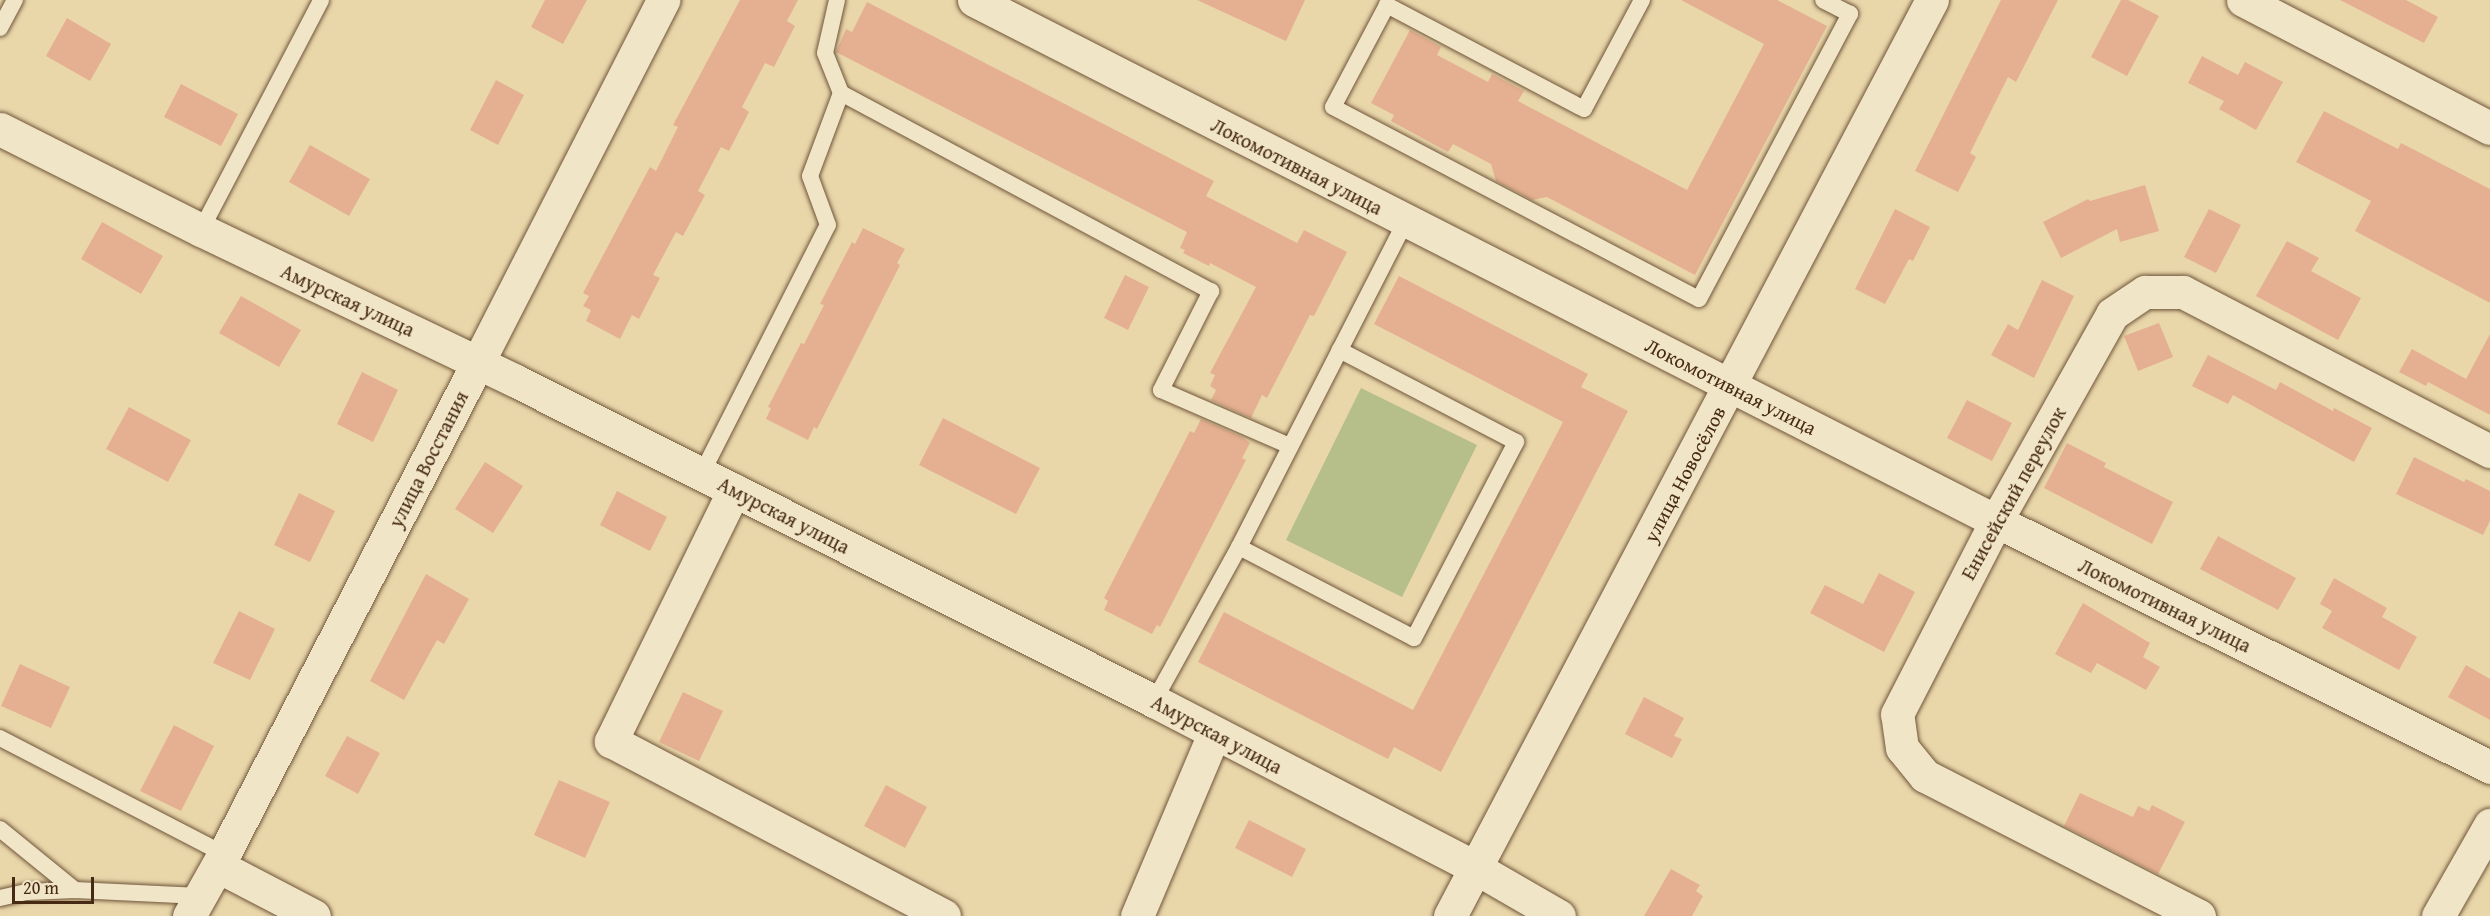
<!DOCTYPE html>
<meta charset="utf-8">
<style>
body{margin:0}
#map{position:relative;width:2490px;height:916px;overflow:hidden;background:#e9d7aa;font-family:"Gentium Book Plus",serif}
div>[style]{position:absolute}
.green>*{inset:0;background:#b6be89}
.building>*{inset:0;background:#e5b091}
.roads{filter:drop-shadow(0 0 2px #70553a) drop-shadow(0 0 2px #70553a)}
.service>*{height:16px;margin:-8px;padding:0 8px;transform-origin:8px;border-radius:8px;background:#f1e5c8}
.minor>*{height:33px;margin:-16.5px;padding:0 16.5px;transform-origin:16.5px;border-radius:16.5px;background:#f1e5c8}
.tertiary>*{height:33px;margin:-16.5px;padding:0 16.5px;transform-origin:16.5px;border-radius:16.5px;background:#f1e5c8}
span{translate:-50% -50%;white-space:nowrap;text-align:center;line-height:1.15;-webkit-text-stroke:4.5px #f1e5c8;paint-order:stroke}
.street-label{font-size:20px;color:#472a14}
.scale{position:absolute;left:12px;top:877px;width:82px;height:27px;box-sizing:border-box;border:3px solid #472a14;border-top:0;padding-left:8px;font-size:18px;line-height:21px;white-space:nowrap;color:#472a14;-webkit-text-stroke:4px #f1e5c8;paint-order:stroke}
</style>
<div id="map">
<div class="green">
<i style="clip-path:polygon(1361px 388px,1477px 445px,1402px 597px,1286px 540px)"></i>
</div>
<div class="building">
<i style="clip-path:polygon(545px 0,587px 0,563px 44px,531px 27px)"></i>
<i style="clip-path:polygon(740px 0,798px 0,787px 21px,795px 26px,774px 67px,765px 63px,742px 107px,749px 112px,729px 151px,721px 147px,698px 191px,705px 195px,683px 236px,676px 232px,653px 275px,660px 278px,639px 319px,632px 315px,620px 339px,586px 321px,591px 310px,583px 306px,589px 296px,583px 293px,650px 167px,656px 171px,678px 127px,673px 125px)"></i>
<i style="clip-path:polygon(1197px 0,1305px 0,1286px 41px)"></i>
<i style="clip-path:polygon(1681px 0,1777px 0,1827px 26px,1695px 275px,1547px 197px,1532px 200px,1496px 181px,1491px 164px,1453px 144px,1448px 152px,1391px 121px,1394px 115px,1371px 103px,1410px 30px,1441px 47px,1437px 55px,1488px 82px,1492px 74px,1524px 91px,1518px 101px,1687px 190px,1764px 44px)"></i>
<i style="clip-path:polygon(2001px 0,2058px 0,2016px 82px,2008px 77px,1970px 153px,1976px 157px,1958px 192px,1915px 171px)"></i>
<i style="clip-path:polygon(2121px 0,2128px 0,2159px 16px,2127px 76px,2091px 57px)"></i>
<i style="clip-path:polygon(2340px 0,2406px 0,2438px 17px,2424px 43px)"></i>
<i style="clip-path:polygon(867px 2px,1214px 181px,1206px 196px,1297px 243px,1304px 230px,1347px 252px,1314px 316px,1310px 315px,1267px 398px,1262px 395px,1251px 418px,1211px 400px,1216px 390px,1210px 386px,1215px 375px,1210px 373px,1256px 287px,1210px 263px,1209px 266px,1183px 253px,1185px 250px,1180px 248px,1187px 232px,836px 52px,846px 29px,852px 32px)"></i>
<i style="clip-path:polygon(67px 18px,111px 44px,90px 81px,46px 56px)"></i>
<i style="clip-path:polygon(2202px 56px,2238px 75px,2245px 62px,2283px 82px,2256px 130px,2219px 109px,2224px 101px,2188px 83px)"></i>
<i style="clip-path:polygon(496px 80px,524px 95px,498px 145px,470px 130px)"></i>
<i style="clip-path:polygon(181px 84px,238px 114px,221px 146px,164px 117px)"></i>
<i style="clip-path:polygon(2324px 111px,2398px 149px,2401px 143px,2490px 189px,2490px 303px,2355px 231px,2371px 201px,2296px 162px)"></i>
<i style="clip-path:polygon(310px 145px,370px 179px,349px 216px,289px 182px)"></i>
<i style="clip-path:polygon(2145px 185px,2159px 231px,2120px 242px,2117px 229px,2061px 258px,2043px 222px,2088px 199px,2090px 201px)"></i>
<i style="clip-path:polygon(1895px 209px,1930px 227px,1913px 261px,1909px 259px,1885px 304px,1855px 289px)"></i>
<i style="clip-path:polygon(2209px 209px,2241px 225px,2216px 273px,2184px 257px)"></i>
<i style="clip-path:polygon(102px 222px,163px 256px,141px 294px,81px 259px)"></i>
<i style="clip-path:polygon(863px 228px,905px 249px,897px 263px,900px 265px,817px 429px,814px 427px,808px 440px,766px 419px,771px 408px,768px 407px,801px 343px,804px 344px,824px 305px,820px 304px,852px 242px,855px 244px)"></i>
<i style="clip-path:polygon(2287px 241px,2319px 258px,2311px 271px,2361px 298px,2338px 340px,2256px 296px)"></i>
<i style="clip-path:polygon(1125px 275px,1149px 287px,1128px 330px,1104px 318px)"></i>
<i style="clip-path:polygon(1399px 276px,1588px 374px,1581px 387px,1628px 411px,1441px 772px,1394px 747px,1388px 759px,1198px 662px,1224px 612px,1413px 710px,1563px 422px,1374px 324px)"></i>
<i style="clip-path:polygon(2042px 280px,2074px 296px,2034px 378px,1991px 355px,2008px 324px,2018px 330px)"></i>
<i style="clip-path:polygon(241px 296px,301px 330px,279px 367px,219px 333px)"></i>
<i style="clip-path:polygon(2159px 323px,2173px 357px,2138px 371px,2124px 336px)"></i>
<i style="clip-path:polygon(2490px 334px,2490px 415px,2428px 382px,2426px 386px,2399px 372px,2412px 349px,2466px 379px)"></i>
<i style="clip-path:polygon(2208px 355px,2276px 390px,2280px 382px,2333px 411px,2334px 408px,2372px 428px,2354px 462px,2233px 395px,2228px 404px,2192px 386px)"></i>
<i style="clip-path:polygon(362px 372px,398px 390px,373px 442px,337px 424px)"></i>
<i style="clip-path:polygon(1967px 400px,2012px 423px,1992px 461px,1947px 438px)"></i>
<i style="clip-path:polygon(129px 407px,191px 440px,168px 482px,106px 449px)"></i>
<i style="clip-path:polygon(943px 418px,1040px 468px,1016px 514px,919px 465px)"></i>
<i style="clip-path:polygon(1201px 419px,1242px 437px,1250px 443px,1242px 458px,1246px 460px,1200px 549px,1160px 627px,1157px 625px,1152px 634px,1104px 610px,1108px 601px,1104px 598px,1190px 431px,1194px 433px)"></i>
<i style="clip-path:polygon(2067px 443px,2106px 463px,2104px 467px,2173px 502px,2152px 544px,2044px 488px)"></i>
<i style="clip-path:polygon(2414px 457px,2464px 482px,2466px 479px,2490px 491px,2490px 521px,2483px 535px,2396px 494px)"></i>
<i style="clip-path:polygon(485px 462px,523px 486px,493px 533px,455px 509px)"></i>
<i style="clip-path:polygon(617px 491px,667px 517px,650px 551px,600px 525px)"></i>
<i style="clip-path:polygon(299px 493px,335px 511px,310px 562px,274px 545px)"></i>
<i style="clip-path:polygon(2218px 536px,2296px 578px,2278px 610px,2200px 569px)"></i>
<i style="clip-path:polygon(1879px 573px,1915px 592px,1884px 652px,1810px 613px,1825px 585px,1863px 604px)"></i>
<i style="clip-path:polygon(426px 574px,469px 599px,444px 644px,437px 640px,404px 700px,370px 681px)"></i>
<i style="clip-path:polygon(2334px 578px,2387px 608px,2382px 617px,2417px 637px,2399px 670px,2322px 628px,2332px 611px,2320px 604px)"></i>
<i style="clip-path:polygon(2083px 603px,2150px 643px,2143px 657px,2160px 667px,2146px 690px,2097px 663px,2091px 673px,2055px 654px)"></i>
<i style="clip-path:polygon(239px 611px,275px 629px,250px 680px,213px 663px)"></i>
<i style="clip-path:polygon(20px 664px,70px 687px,51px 728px,1px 706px)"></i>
<i style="clip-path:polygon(2466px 665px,2490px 679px,2490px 720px,2448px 697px)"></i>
<i style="clip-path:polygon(683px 692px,723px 711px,699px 761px,659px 742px)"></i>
<i style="clip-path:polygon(1644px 697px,1684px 718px,1674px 736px,1682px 739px,1672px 758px,1625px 734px)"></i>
<i style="clip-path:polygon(174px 725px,214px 746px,181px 811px,140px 791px)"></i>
<i style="clip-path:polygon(347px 736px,380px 753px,358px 794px,325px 776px)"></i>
<i style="clip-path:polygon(559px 780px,610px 802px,585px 858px,534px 835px)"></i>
<i style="clip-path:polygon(886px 785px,927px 807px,905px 848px,864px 826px)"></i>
<i style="clip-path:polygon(2080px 793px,2133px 817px,2138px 806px,2149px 811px,2152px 805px,2185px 822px,2158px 874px,2064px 826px)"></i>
<i style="clip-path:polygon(1249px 820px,1306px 849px,1292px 877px,1235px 848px)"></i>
<i style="clip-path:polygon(1671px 869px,1700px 885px,1696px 891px,1703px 896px,1692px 916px,1644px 916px)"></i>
</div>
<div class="roads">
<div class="service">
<i style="left:1642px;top:0;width:123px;rotate:118deg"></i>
<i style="left:1584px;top:109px;width:223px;rotate:-152.2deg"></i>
<i style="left:1387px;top:5px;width:115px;rotate:117.9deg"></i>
<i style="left:1333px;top:107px;width:413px;rotate:27.7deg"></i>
<i style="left:1699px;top:299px;width:323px;rotate:-62.1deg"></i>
<i style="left:1850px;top:14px;width:30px;rotate:-153deg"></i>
<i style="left:0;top:28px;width:32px;rotate:-62deg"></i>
<i style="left:841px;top:93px;width:420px;rotate:28.2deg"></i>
<i style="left:1211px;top:291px;width:111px;rotate:116.8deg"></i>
<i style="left:1161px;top:390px;width:141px;rotate:23.5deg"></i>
<i style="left:201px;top:230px;width:259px;rotate:-62.4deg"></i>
<i style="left:702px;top:473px;width:278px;rotate:-63.1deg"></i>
<i style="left:828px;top:225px;width:52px;rotate:-110.2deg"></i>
<i style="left:810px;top:176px;width:89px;rotate:-69.5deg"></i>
<i style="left:841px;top:93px;width:43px;rotate:-111.8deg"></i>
<i style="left:825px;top:53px;width:54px;rotate:-77.2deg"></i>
<i style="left:1239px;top:547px;width:197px;rotate:27.5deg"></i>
<i style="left:1414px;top:638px;width:221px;rotate:-62.5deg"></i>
<i style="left:1516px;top:442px;width:199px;rotate:-152.5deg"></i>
<i style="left:1154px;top:701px;width:176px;rotate:-61.1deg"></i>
<i style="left:1239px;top:547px;width:365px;rotate:-62.9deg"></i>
<i style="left:0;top:738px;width:252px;rotate:27.4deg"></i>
<i style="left:0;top:829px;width:97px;rotate:39.1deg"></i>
<i style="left:0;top:898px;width:28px;rotate:-13deg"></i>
<i style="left:27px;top:892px;width:48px;rotate:-2.4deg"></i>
<i style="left:75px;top:890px;width:125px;rotate:2.7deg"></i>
</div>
<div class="minor">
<i style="left:974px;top:0;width:1147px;rotate:27.01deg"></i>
<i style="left:1996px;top:521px;width:552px;rotate:26.47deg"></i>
<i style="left:734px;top:490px;width:280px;rotate:116.1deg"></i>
<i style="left:611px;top:741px;width:376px;rotate:27.7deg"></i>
<i style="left:218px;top:866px;width:108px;rotate:27.5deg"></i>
<i style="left:189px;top:916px;width:71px;rotate:-60.6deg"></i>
<i style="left:224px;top:854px;width:554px;rotate:-62.69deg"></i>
<i style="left:1137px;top:916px;width:198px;rotate:-67.1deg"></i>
<i style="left:1450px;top:916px;width:1035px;rotate:-62.25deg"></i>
<i style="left:2199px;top:916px;width:308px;rotate:-152.9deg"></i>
<i style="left:1925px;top:776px;width:36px;rotate:-129deg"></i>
<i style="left:1902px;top:748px;width:34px;rotate:-98deg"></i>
<i style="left:1897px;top:714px;width:217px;rotate:-62.8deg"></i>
<i style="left:1996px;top:521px;width:237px;rotate:-60.7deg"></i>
<i style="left:2112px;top:314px;width:40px;rotate:-34deg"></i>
<i style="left:2145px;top:292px;width:38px"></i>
<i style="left:2183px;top:292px;width:346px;rotate:27.4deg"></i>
<i style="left:2438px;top:916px;width:105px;rotate:-60.3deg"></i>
</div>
<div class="tertiary">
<i style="left:2243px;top:0;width:278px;rotate:27.4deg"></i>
<i style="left:0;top:129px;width:225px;rotate:26.7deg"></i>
<i style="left:201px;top:230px;width:347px;rotate:25.6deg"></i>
<i style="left:514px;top:380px;width:716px;rotate:26.64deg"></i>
<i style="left:1154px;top:701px;width:360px;rotate:27.4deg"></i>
<i style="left:1474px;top:867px;width:98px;rotate:30deg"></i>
<i style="left:478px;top:362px;width:407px;rotate:-62.9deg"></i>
</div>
</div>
<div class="street-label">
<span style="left:1297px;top:166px;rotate:27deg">Локомотивная улица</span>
<span style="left:348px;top:300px;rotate:25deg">Амурская улица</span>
<span style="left:1731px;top:386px;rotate:27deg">Локомотивная улица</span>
<span style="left:428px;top:459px;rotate:-63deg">улица Восстания</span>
<span style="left:1684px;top:474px;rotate:-62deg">улица Новосёлов</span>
<span style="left:2013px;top:493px;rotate:-61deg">Енисейский переулок</span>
<span style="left:784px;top:515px;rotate:27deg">Амурская улица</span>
<span style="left:2165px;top:605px;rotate:26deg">Локомотивная улица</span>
<span style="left:1217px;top:734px;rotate:28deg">Амурская улица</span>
</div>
<div class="scale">20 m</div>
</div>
